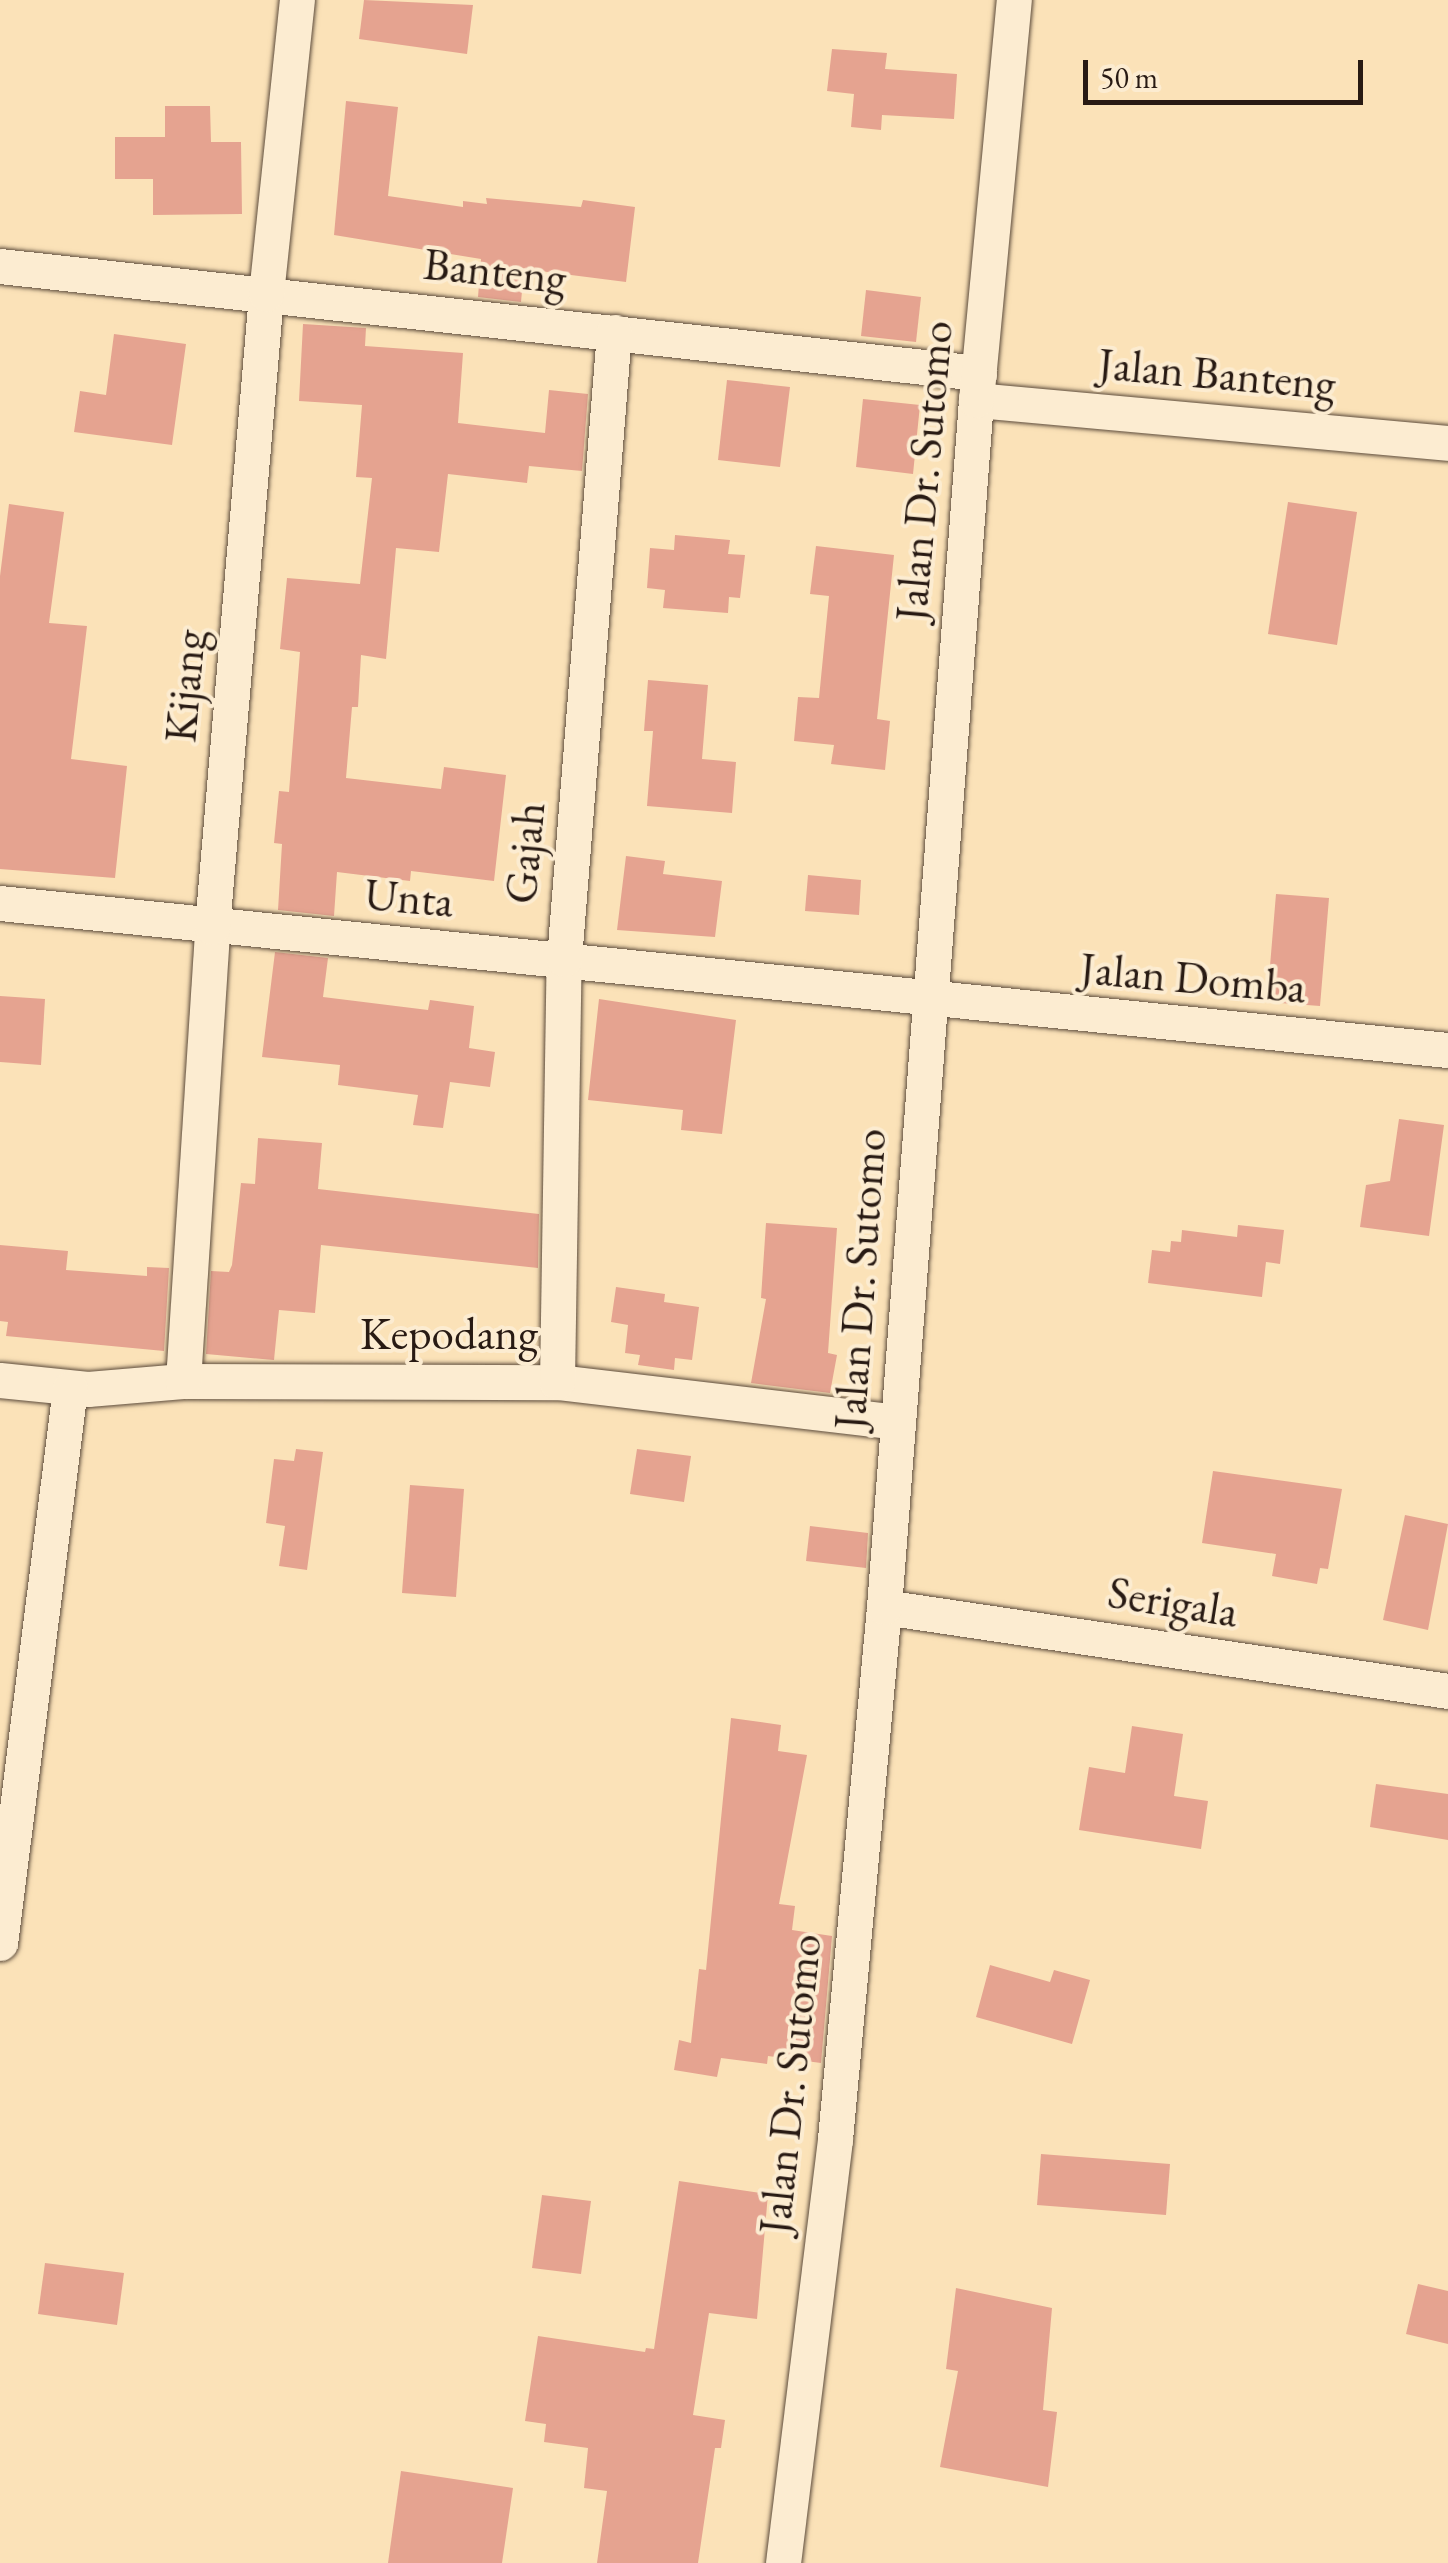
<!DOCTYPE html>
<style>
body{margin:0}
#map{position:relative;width:1448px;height:2563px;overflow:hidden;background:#fbe2b8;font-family:"EB Garamond",serif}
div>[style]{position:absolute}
.building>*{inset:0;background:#e5a390}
.roads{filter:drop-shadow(0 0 2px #5d4c3c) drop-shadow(0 0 2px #5d4c3c)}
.minor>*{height:35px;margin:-17.5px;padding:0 17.5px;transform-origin:17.5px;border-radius:17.5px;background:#fcecd1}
span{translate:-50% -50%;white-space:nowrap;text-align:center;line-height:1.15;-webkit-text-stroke:8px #fcecd1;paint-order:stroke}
.street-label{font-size:45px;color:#281a13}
.scale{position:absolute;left:1083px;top:60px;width:280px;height:45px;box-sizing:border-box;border:5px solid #281a13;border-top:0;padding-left:12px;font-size:30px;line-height:35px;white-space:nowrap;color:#281a13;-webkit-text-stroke:8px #fcecd1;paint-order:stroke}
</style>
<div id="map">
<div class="building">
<i style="clip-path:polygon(364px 0,473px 5px,467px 54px,359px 39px)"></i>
<i style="clip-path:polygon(832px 49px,887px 53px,885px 69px,957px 74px,954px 119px,882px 115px,881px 130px,851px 127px,854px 94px,827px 91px)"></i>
<i style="clip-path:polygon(346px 101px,398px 107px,388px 196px,463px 207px,463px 201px,487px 204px,486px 198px,581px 207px,583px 200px,635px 207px,626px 282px,524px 269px,521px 302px,478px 297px,481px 259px,334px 235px)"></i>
<i style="clip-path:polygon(165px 106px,210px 106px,211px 142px,241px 142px,242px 214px,153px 215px,153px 179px,115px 179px,115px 137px,165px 137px)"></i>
<i style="clip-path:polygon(866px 290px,921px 297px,916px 342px,861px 336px)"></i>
<i style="clip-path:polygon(303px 324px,366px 328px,365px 346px,463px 353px,458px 423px,545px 433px,549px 390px,588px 394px,582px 471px,529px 466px,527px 483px,448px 474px,439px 552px,396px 548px,386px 659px,361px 655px,358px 707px,352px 707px,346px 778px,441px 789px,444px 767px,506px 775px,494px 881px,411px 871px,410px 881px,337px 872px,334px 916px,278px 910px,282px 844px,274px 843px,279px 791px,289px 792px,300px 652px,280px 649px,287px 578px,360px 584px,372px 478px,356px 477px,362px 405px,299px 401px)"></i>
<i style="clip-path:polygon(114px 334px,186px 344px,172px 445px,74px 432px,80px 391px,106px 395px)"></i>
<i style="clip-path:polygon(727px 380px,790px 387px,780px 467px,718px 460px)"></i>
<i style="clip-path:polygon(863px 399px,920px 405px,913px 474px,856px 467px)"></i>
<i style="clip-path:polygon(1288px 502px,1357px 512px,1337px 645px,1268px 634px)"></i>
<i style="clip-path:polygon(9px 504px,64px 512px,49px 623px,87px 626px,71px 759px,127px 766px,115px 878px,0 869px,0 576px)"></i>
<i style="clip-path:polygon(675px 535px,730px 540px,728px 554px,745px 555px,740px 598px,729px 597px,728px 613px,663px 608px,665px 590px,647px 588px,650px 548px,674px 550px)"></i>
<i style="clip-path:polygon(816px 546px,894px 555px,877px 719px,890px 721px,885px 770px,831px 764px,834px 745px,794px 741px,798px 697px,819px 698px,829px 596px,810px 594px)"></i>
<i style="clip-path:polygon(648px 680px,708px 685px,702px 759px,736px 762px,732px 813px,647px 806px,653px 731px,644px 731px)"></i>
<i style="clip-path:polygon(626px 856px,665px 861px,663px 874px,722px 881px,715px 937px,617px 930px)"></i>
<i style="clip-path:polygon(808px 875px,861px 880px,859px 915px,805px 911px)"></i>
<i style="clip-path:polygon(1276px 894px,1329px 898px,1320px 1006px,1267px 1002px)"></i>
<i style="clip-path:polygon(275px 952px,328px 958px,323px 997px,428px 1010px,430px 1000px,474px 1006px,469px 1048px,495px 1052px,490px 1087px,450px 1082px,443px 1128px,413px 1125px,418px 1095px,338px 1085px,340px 1065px,262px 1057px)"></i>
<i style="clip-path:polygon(0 996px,45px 999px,41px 1065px,0 1062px)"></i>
<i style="clip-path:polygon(599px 999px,736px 1020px,722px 1134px,681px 1130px,683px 1110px,588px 1100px)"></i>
<i style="clip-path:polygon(1399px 1119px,1444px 1125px,1429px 1236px,1360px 1227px,1366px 1185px,1390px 1181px)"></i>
<i style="clip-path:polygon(258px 1138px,322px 1143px,318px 1189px,539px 1214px,538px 1268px,321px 1245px,315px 1313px,279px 1310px,274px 1360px,206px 1354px,211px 1271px,229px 1272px,232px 1265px,241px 1183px,255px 1184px)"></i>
<i style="clip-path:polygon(766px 1223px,837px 1228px,828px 1353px,837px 1355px,830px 1393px,751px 1383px,766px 1299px,761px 1298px)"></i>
<i style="clip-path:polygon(1238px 1225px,1284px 1230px,1280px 1264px,1266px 1262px,1262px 1297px,1148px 1283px,1152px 1250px,1170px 1252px,1171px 1241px,1181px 1242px,1182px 1230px,1237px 1237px)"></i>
<i style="clip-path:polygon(0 1245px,68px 1251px,66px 1270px,147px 1276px,147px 1267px,169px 1268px,164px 1351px,6px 1336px,8px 1322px,0 1321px)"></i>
<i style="clip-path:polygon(616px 1287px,665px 1294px,664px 1302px,699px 1307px,692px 1360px,675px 1358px,674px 1370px,638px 1365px,640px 1355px,625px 1353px,628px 1325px,611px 1322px)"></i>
<i style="clip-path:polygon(296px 1449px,323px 1452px,307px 1570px,279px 1566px,285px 1526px,266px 1523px,274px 1459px,294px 1461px)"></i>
<i style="clip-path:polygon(637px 1449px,691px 1456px,684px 1502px,630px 1494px)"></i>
<i style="clip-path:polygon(1213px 1471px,1342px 1489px,1328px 1569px,1320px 1568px,1317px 1584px,1272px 1576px,1276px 1554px,1202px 1543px)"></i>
<i style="clip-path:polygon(410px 1485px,464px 1489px,456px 1597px,402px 1593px)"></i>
<i style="clip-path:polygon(1405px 1515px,1448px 1524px,1428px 1630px,1383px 1620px)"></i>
<i style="clip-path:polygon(810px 1526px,868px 1533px,866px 1568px,806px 1561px)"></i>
<i style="clip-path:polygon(731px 1718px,781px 1725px,778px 1751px,807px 1755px,779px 1904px,795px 1906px,792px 1930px,832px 1936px,821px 2063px,768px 2056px,767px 2064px,721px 2058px,717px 2077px,674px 2070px,679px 2040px,691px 2043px,699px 1969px,706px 1970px)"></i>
<i style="clip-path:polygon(1132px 1726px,1183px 1734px,1174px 1796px,1208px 1801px,1201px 1849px,1079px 1830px,1089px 1767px,1125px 1773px)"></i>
<i style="clip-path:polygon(1376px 1784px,1448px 1794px,1448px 1840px,1370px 1827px)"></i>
<i style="clip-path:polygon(990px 1965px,1050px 1982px,1054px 1970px,1090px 1980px,1072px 2044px,976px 2017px)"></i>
<i style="clip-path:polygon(1041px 2154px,1170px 2164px,1166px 2215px,1037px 2205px)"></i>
<i style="clip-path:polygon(679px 2181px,768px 2194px,757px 2319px,709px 2313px,693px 2415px,725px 2420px,721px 2448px,715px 2448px,698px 2563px,597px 2563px,607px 2491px,584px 2488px,588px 2448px,544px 2442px,546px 2424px,525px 2421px,538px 2336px,645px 2352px,646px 2348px,654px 2349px)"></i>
<i style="clip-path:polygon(542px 2195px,591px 2201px,581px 2274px,532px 2268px)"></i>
<i style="clip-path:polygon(45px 2263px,124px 2273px,117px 2325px,38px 2314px)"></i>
<i style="clip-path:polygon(1418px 2284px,1448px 2291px,1448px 2344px,1406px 2334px)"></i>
<i style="clip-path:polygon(956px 2288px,1052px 2308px,1043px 2410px,1057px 2412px,1048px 2487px,940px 2467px,958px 2371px,946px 2369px)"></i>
<i style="clip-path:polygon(401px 2471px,513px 2488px,502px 2563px,388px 2563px)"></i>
</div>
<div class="roads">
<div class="minor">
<i style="left:0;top:266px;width:985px;rotate:6.24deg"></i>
<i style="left:976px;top:400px;width:474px;rotate:5.2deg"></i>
<i style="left:0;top:903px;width:1455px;rotate:5.8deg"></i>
<i style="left:0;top:1380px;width:88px;rotate:5.8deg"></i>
<i style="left:88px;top:1389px;width:95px;rotate:-4.8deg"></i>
<i style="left:183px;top:1381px;width:374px;rotate:0.2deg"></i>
<i style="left:557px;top:1382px;width:342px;rotate:6.7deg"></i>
<i style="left:183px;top:1381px;width:455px;rotate:-86.3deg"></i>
<i style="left:212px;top:927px;width:635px;rotate:-85.12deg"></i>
<i style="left:266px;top:294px;width:296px;rotate:-84deg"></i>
<i style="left:557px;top:1382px;width:423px;rotate:-89.1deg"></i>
<i style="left:564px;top:959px;width:629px;rotate:-85.44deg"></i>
<i style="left:884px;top:1607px;width:570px;rotate:8.47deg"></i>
<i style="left:0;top:1943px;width:559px;rotate:-82.81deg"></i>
<i style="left:783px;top:2563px;width:427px;rotate:-83deg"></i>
<i style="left:835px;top:2139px;width:534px;rotate:-84.74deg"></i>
<i style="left:884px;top:1607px;width:1211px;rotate:-85.64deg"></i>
<i style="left:976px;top:400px;width:402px;rotate:-84.6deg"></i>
</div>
</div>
<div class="street-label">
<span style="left:495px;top:271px;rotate:6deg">Banteng</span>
<span style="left:1217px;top:374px;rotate:5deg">Jalan Banteng</span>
<span style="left:924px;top:471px;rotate:-85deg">Jalan Dr. Sutomo</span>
<span style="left:185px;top:686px;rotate:-85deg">Kijang</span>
<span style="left:525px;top:853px;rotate:-85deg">Gajah</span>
<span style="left:409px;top:898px;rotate:5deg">Unta</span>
<span style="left:1193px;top:978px;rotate:5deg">Jalan Domba</span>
<span style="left:860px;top:1279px;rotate:-86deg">Jalan Dr. Sutomo</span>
<span style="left:449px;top:1334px">Kepodang</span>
<span style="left:1173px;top:1602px;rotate:9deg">Serigala</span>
<span style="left:790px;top:2084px;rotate:-84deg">Jalan Dr. Sutomo</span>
</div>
<div class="scale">50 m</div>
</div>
